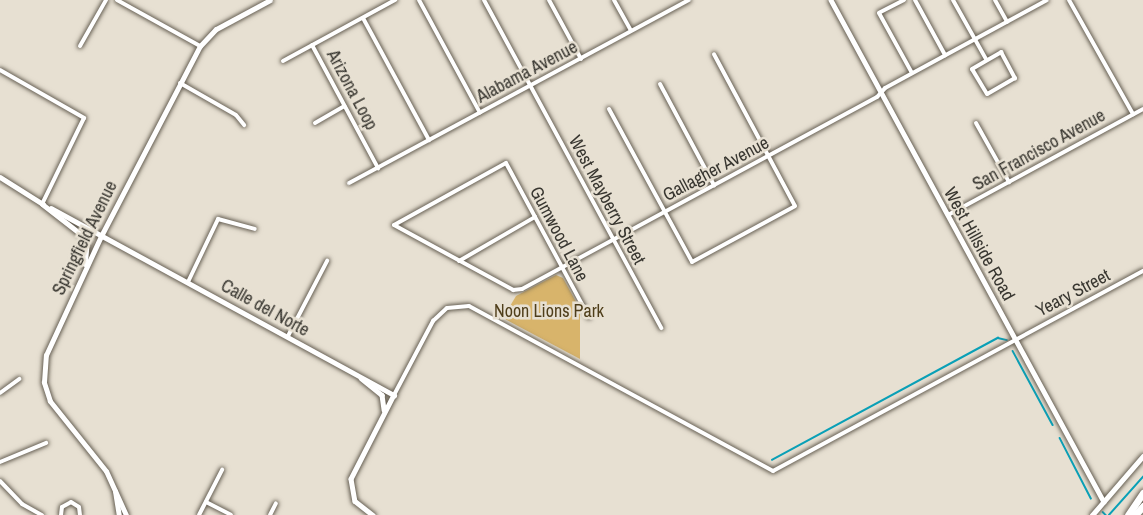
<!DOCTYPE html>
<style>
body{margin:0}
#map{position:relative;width:1143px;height:515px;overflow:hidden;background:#e7e0d2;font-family:"Archivo Narrow",sans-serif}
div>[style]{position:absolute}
.green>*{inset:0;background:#d8b46b}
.stream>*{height:1.5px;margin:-0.75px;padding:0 0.75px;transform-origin:0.75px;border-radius:0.75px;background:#0aa0b7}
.roads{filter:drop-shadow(0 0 2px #665f53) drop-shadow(0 0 2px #665f53)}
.minor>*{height:4px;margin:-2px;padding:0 2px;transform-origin:2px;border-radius:2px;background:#fff}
.tertiary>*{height:4.5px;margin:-2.25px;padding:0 2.25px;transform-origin:2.25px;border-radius:2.25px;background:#fff}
.secondary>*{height:5px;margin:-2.5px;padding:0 2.5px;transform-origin:2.5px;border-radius:2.5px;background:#fff}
.motorway>*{height:7px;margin:-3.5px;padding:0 3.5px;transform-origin:3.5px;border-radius:3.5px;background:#fff}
span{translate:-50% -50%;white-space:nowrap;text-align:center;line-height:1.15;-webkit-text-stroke:5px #e7e0d2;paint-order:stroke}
.street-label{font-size:18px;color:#383630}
.park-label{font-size:18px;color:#4f3e1a}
</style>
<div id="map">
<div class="green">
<i style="clip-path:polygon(556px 275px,563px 278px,580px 309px,580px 359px,503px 318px,516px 296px)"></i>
</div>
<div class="stream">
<i style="left:1013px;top:351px;width:84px;rotate:61.6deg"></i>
<i style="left:1060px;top:438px;width:68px;rotate:62.7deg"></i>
<i style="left:772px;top:460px;width:257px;rotate:-28.4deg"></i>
<i style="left:998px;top:338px;width:9px;rotate:13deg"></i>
<i style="left:1103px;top:512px;width:4px;rotate:45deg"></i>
<i style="left:1109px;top:515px;width:51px;rotate:-48.2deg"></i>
</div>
<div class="roads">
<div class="minor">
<i style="left:117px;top:0;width:95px;rotate:29deg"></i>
<i style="left:419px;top:0;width:128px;rotate:61.6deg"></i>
<i style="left:484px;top:0;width:373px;rotate:61.6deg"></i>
<i style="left:549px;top:0;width:67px;rotate:61.5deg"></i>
<i style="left:614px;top:0;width:35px;rotate:61deg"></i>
<i style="left:904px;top:0;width:28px;rotate:153deg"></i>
<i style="left:879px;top:13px;width:68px;rotate:61.2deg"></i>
<i style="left:915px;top:0;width:63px;rotate:61.4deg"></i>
<i style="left:953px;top:0;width:68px;rotate:60.8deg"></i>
<i style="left:995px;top:0;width:25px;rotate:61deg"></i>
<i style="left:1069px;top:0;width:131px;rotate:60.7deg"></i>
<i style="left:363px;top:18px;width:139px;rotate:61.6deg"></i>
<i style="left:312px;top:45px;width:140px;rotate:61.8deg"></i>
<i style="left:80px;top:46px;width:53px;rotate:-60.5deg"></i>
<i style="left:1001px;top:52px;width:30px;rotate:62deg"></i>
<i style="left:1015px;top:78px;width:32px;rotate:150deg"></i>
<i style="left:987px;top:94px;width:29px;rotate:-121deg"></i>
<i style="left:972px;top:69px;width:34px;rotate:-30deg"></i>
<i style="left:283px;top:61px;width:128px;rotate:-28.6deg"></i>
<i style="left:0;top:70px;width:97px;rotate:29.7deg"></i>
<i style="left:84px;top:118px;width:96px;rotate:116deg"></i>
<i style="left:180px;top:83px;width:64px;rotate:29.7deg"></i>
<i style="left:236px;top:115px;width:13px;rotate:51deg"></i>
<i style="left:660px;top:84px;width:115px;rotate:61.9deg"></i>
<i style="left:609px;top:109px;width:174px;rotate:61.5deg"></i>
<i style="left:692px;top:262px;width:117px;rotate:-28.5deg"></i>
<i style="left:795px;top:206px;width:172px;rotate:-118.1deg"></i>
<i style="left:315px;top:123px;width:34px;rotate:-30deg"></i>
<i style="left:976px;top:123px;width:68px;rotate:60.8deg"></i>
<i style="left:349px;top:183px;width:386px;rotate:-28.3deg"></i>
<i style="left:948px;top:215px;width:222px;rotate:-28.5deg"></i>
<i style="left:394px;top:225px;width:136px;rotate:28.6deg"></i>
<i style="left:513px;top:290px;width:9px;rotate:-6deg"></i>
<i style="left:522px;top:289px;width:404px;rotate:-28.4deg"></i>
<i style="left:877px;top:97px;width:12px;rotate:-48deg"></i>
<i style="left:885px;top:88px;width:184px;rotate:-28.5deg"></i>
<i style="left:394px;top:225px;width:128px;rotate:-29deg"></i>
<i style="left:506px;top:163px;width:175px;rotate:61.7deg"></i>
<i style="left:459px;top:261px;width:88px;rotate:-30.1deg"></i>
<i style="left:188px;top:282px;width:70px;rotate:-64.5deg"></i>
<i style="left:218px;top:219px;width:38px;rotate:15deg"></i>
<i style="left:288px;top:336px;width:85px;rotate:-62.5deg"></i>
<i style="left:0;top:393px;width:24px;rotate:-36deg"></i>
<i style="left:394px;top:395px;width:84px;rotate:-62.2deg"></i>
<i style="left:433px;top:321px;width:19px;rotate:-43deg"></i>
<i style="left:447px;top:308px;width:22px;rotate:-5deg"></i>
<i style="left:469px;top:306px;width:346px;rotate:28.5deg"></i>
<i style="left:773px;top:471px;width:421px;rotate:-28.4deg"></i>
<i style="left:0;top:462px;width:50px;rotate:-22.4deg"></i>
<i style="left:0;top:481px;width:32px;rotate:46deg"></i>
<i style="left:22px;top:504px;width:23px;rotate:29deg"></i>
<i style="left:206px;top:502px;width:28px;rotate:27deg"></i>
<i style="left:61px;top:515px;width:8px;rotate:-83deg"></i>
<i style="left:62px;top:507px;width:10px;rotate:-29deg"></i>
<i style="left:71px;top:502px;width:9px;rotate:32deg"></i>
<i style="left:79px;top:507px;width:8px;rotate:83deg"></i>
<i style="left:199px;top:515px;width:51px;rotate:-62.9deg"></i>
<i style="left:270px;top:515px;width:13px;rotate:-63deg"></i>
</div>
<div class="tertiary">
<i style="left:831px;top:0;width:571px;rotate:61.46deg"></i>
<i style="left:0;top:177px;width:51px;rotate:32.1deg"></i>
<i style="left:51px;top:208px;width:391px;rotate:28.6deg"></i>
<i style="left:394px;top:395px;width:94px;rotate:117.1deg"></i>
<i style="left:351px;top:479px;width:22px;rotate:80deg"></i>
<i style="left:355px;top:501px;width:23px;rotate:38deg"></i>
<i style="left:361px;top:378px;width:27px;rotate:39deg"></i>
<i style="left:382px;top:395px;width:15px;rotate:82deg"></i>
</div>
<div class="secondary">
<i style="left:42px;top:204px;width:57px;rotate:37.9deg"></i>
<i style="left:87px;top:239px;width:25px;rotate:95deg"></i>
<i style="left:115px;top:491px;width:24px;rotate:81deg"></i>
<i style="left:126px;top:515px;width:48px;rotate:-114.4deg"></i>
<i style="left:106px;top:471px;width:90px;rotate:-128.7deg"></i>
<i style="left:50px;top:401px;width:20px;rotate:-108deg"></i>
<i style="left:44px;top:382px;width:27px;rotate:-86deg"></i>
<i style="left:46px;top:355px;width:131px;rotate:-65.2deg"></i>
<i style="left:101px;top:236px;width:214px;rotate:-62.5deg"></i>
<i style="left:200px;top:46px;width:23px;rotate:-47deg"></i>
<i style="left:216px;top:29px;width:61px;rotate:-28.2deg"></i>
<i style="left:1092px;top:515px;width:78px;rotate:-49.2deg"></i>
</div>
<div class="motorway">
<i style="left:1128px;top:515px;width:27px;rotate:-56deg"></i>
<i style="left:1135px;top:515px;width:12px;rotate:-48deg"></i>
</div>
</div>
<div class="street-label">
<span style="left:527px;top:72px;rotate:-28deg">Alabama Avenue</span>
<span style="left:352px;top:90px;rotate:62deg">Arizona Loop</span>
<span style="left:1039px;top:150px;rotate:-29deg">San Francisco Avenue</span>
<span style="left:716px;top:169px;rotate:-28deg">Gallagher Avenue</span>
<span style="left:607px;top:200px;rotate:62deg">West Mayberry Street</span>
<span style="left:559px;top:234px;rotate:62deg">Gumwood Lane</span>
<span style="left:85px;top:238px;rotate:-64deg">Springfield Avenue</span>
<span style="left:979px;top:244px;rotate:61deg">West Hillside Road</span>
<span style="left:1073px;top:293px;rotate:-28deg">Yeary Street</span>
<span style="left:265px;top:308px;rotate:29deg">Calle del Norte</span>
</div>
<div class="park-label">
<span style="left:549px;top:311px">Noon Lions Park</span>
</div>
</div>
